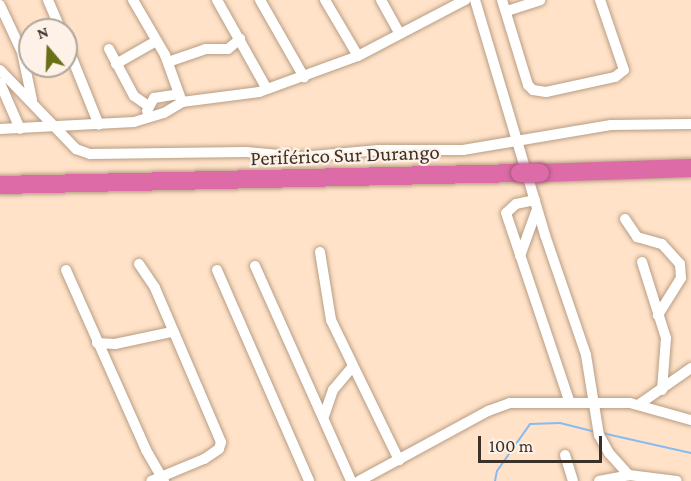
<!DOCTYPE html>
<meta charset="utf-8">
<style>
body{margin:0}
#map{position:relative;width:691px;height:481px;overflow:hidden;background:#ffe2c7;font-family:"Crimson Pro",serif}
div>[style]{position:absolute}
.stream>*{height:2px;margin:-1px;padding:0 1px;transform-origin:1px;border-radius:1px;background:#85bcf2}
.roads{filter:drop-shadow(0 0 2px #b89d84) drop-shadow(0 0 2px #b89d84)}
.street>*{height:10px;margin:-5px;padding:0 5px;transform-origin:5px;border-radius:5px;background:#fff}
.highway>*{height:18px;margin:-9px;padding:0 9px;transform-origin:9px;border-radius:9px;background:#dd6ba7}
.bridges{filter:drop-shadow(0 0 2px #a5577a) drop-shadow(0 0 2px #a5577a)}
.highway-bridge>*{height:18px;margin:-9px;padding:0 9px;transform-origin:9px;border-radius:9px;background:#dd6ba7}
span{translate:-50% -50%;white-space:nowrap;text-align:center;line-height:1.15;-webkit-text-stroke:4.5px #fef2e8;paint-order:stroke}
.street-label{font-size:21px;color:#3c3127}
.north{position:absolute;left:18px;top:18px;width:60px;height:60px;box-sizing:border-box;background:#fef2e8;border:2px solid #b0a59b;border-radius:50%;rotate:341deg;font-size:16px;font-weight:700;line-height:24px;text-align:center;color:#3c3127}
.north::after{content:'';display:block;margin:auto;width:21px;height:27px;background:#686f16;clip-path:polygon(50% 0,100% 100%,50% 72%,0 100%)}
.scale{position:absolute;left:478px;top:436px;width:124px;height:27px;box-sizing:border-box;border:3px solid #3c3127;border-top:0;padding-left:8px;font-size:18px;line-height:21px;white-space:nowrap;color:#3c3127;-webkit-text-stroke:4px #fef2e8;paint-order:stroke}
</style>
<div id="map">
<div class="stream">
<i style="left:602px;top:433px;width:91px;rotate:12.7deg"></i>
<i style="left:495px;top:481px;width:10px;rotate:-79deg"></i>
<i style="left:497px;top:471px;width:57px;rotate:-54.9deg"></i>
<i style="left:530px;top:424px;width:30px;rotate:-2deg"></i>
<i style="left:560px;top:423px;width:34px;rotate:14deg"></i>
</div>
<div class="roads">
<div class="street">
<i style="left:48px;top:0;width:33px;rotate:67deg"></i>
<i style="left:133px;top:0;width:64px;rotate:59.8deg"></i>
<i style="left:165px;top:55px;width:50px;rotate:70.1deg"></i>
<i style="left:217px;top:0;width:102px;rotate:60.7deg"></i>
<i style="left:260px;top:0;width:89px;rotate:60.3deg"></i>
<i style="left:325px;top:0;width:65px;rotate:59.5deg"></i>
<i style="left:381px;top:0;width:37px;rotate:61deg"></i>
<i style="left:475px;top:0;width:245px;rotate:73.4deg"></i>
<i style="left:545px;top:235px;width:127px;rotate:71.1deg"></i>
<i style="left:586px;top:355px;width:81px;rotate:80.8deg"></i>
<i style="left:599px;top:435px;width:21px;rotate:61deg"></i>
<i style="left:609px;top:453px;width:30px;rotate:48deg"></i>
<i style="left:502px;top:0;width:89px;rotate:73deg"></i>
<i style="left:528px;top:85px;width:7px;rotate:45deg"></i>
<i style="left:533px;top:90px;width:13px;rotate:9deg"></i>
<i style="left:546px;top:92px;width:71px;rotate:-12.3deg"></i>
<i style="left:615px;top:77px;width:11px;rotate:-38deg"></i>
<i style="left:624px;top:70px;width:74px;rotate:-108.9deg"></i>
<i style="left:0;top:5px;width:52px;rotate:64.9deg"></i>
<i style="left:22px;top:52px;width:49px;rotate:78.2deg"></i>
<i style="left:507px;top:11px;width:35px;rotate:-18deg"></i>
<i style="left:66px;top:43px;width:88px;rotate:68.1deg"></i>
<i style="left:109px;top:49px;width:53px;rotate:62deg"></i>
<i style="left:134px;top:96px;width:16px;rotate:35deg"></i>
<i style="left:168px;top:62px;width:40px;rotate:-18.9deg"></i>
<i style="left:206px;top:49px;width:22px"></i>
<i style="left:228px;top:49px;width:16px;rotate:-40deg"></i>
<i style="left:116px;top:64px;width:46px;rotate:-29.9deg"></i>
<i style="left:0;top:70px;width:110px;rotate:46.1deg"></i>
<i style="left:76px;top:149px;width:15px;rotate:20deg"></i>
<i style="left:90px;top:154px;width:156px;rotate:-0.7deg"></i>
<i style="left:246px;top:152px;width:56px;rotate:5.1deg"></i>
<i style="left:302px;top:157px;width:77px;rotate:-5.2deg"></i>
<i style="left:379px;top:150px;width:84px"></i>
<i style="left:463px;top:150px;width:150px;rotate:-9.6deg"></i>
<i style="left:611px;top:125px;width:80px;rotate:-0.7deg"></i>
<i style="left:0;top:83px;width:50px;rotate:66.5deg"></i>
<i style="left:147px;top:111px;width:15px;rotate:-62deg"></i>
<i style="left:154px;top:98px;width:25px;rotate:-9deg"></i>
<i style="left:0;top:129px;width:134px;rotate:-3deg"></i>
<i style="left:134px;top:122px;width:31px;rotate:-17deg"></i>
<i style="left:164px;top:113px;width:21px;rotate:-31deg"></i>
<i style="left:182px;top:102px;width:78px;rotate:-7.4deg"></i>
<i style="left:259px;top:92px;width:105px;rotate:-20deg"></i>
<i style="left:358px;top:56px;width:121px;rotate:-27.6deg"></i>
<i style="left:535px;top:200px;width:19px;rotate:168deg"></i>
<i style="left:516px;top:204px;width:13px;rotate:138deg"></i>
<i style="left:506px;top:213px;width:200px;rotate:71.4deg"></i>
<i style="left:625px;top:219px;width:22px;rotate:56deg"></i>
<i style="left:637px;top:237px;width:26px;rotate:16deg"></i>
<i style="left:662px;top:244px;width:27px;rotate:48deg"></i>
<i style="left:680px;top:264px;width:14px;rotate:86deg"></i>
<i style="left:681px;top:278px;width:44px;rotate:121.9deg"></i>
<i style="left:320px;top:252px;width:69px;rotate:80.8deg"></i>
<i style="left:331px;top:320px;width:156px;rotate:64.1deg"></i>
<i style="left:520px;top:256px;width:50px;rotate:-70.1deg"></i>
<i style="left:642px;top:262px;width:80px;rotate:72.5deg"></i>
<i style="left:666px;top:338px;width:52px;rotate:94.4deg"></i>
<i style="left:139px;top:264px;width:29px;rotate:56deg"></i>
<i style="left:155px;top:288px;width:168px;rotate:66.8deg"></i>
<i style="left:221px;top:442px;width:7px;rotate:106deg"></i>
<i style="left:219px;top:449px;width:18px;rotate:146deg"></i>
<i style="left:204px;top:459px;width:57px;rotate:157.5deg"></i>
<i style="left:255px;top:266px;width:235px;rotate:65.9deg"></i>
<i style="left:66px;top:270px;width:197px;rotate:66deg"></i>
<i style="left:146px;top:450px;width:36px;rotate:60deg"></i>
<i style="left:217px;top:270px;width:230px;rotate:66.4deg"></i>
<i style="left:97px;top:343px;width:18px;rotate:3deg"></i>
<i style="left:115px;top:344px;width:57px;rotate:-12.1deg"></i>
<i style="left:638px;top:405px;width:65px;rotate:-34.9deg"></i>
<i style="left:324px;top:416px;width:28px;rotate:-71deg"></i>
<i style="left:333px;top:390px;width:31px;rotate:-50deg"></i>
<i style="left:565px;top:455px;width:27px;rotate:73deg"></i>
<i style="left:359px;top:481px;width:147px;rotate:-28.5deg"></i>
<i style="left:488px;top:411px;width:23px;rotate:-20deg"></i>
<i style="left:510px;top:403px;width:120px"></i>
<i style="left:630px;top:403px;width:63px;rotate:15.6deg"></i>
<i style="left:599px;top:481px;width:31px;rotate:-11deg"></i>
<i style="left:629px;top:475px;width:48px;rotate:7.1deg"></i>
</div>
<div class="highway">
<i style="left:540px;top:173px;width:151px;rotate:-1.9deg"></i>
<i style="left:0;top:185px;width:520px;rotate:-1.32deg"></i>
</div>
</div>
<div class="bridges">
<div class="highway-bridge">
<i style="left:520px;top:173px;width:20px"></i>
</div>
</div>
<div class="street-label">
<span style="left:345px;top:155px;rotate:-2deg">Periférico Sur Durango</span>
</div>
<div class="north">N</div>
<div class="scale">100 m</div>
</div>
